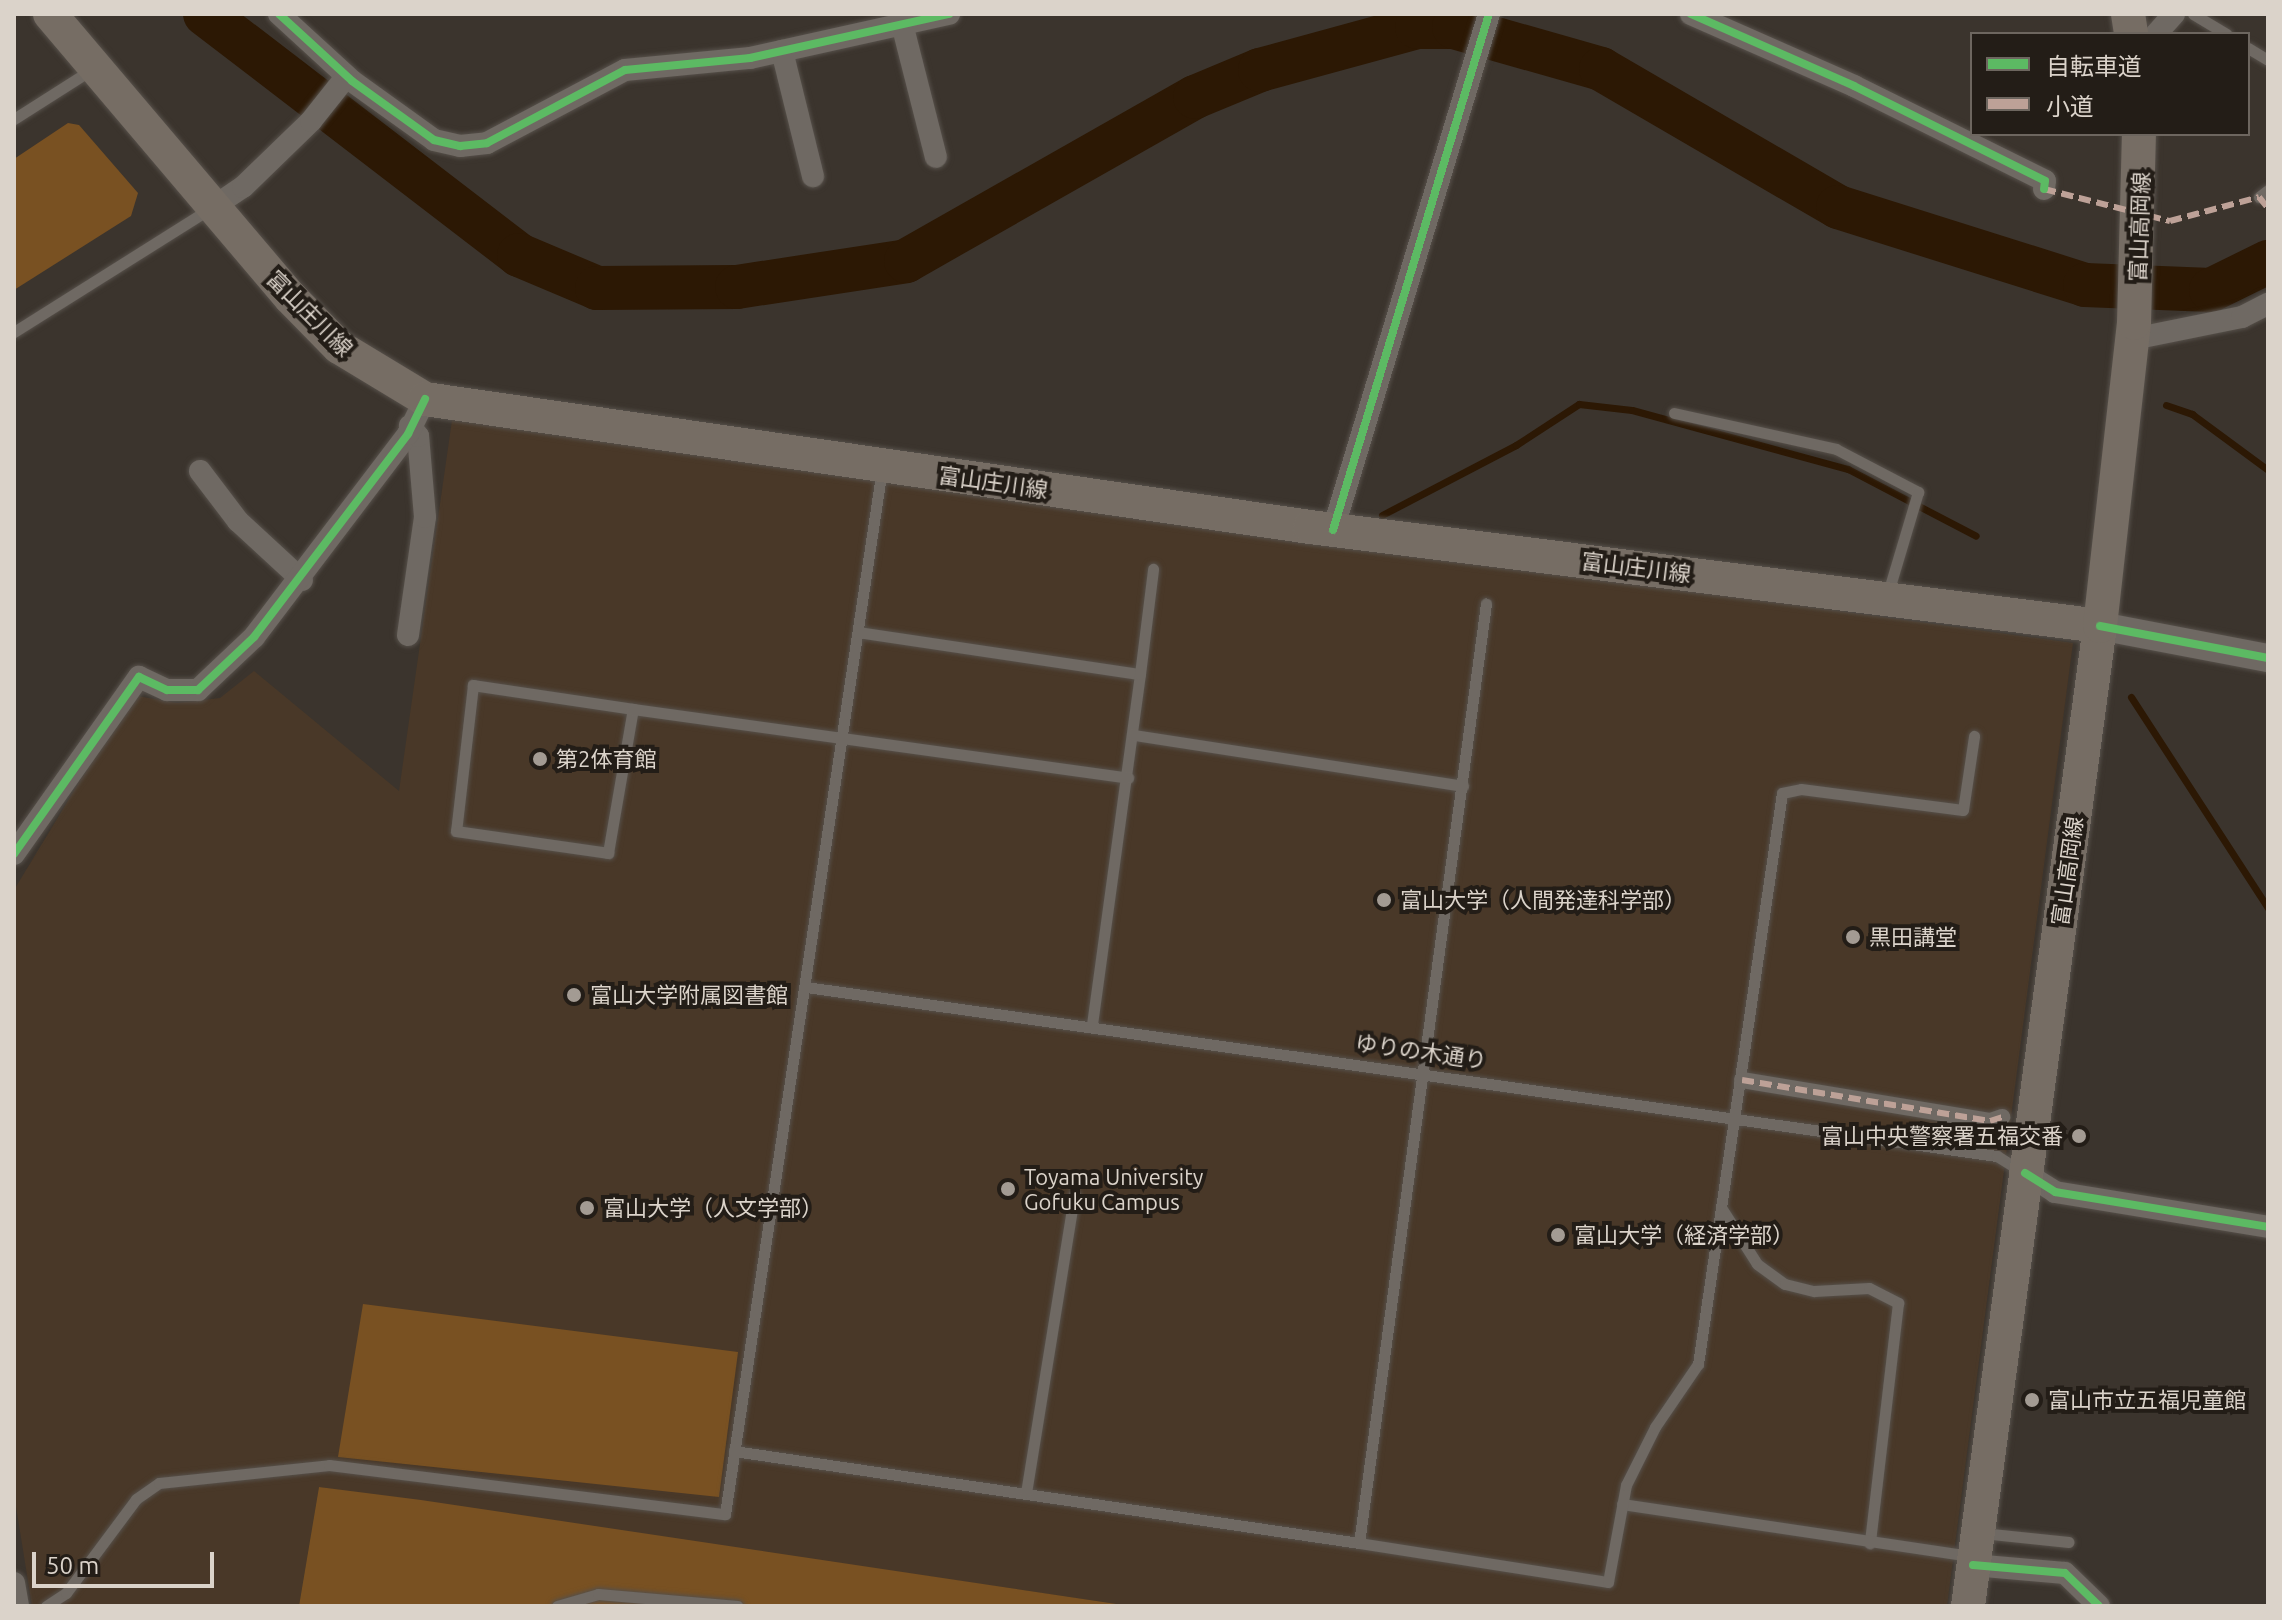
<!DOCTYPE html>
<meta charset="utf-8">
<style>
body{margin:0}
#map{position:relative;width:2282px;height:1620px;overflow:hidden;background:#3b342d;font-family:Ubuntu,"Noto Sans JP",sans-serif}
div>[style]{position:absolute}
.built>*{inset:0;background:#493828}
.green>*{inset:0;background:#795122}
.stream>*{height:7px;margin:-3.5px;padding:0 3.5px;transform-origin:3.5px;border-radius:3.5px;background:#2c1804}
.river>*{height:44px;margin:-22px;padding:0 22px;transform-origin:22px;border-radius:22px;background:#2c1804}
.roads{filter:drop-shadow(0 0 2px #56504a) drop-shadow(0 0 2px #56504a)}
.service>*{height:11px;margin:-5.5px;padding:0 5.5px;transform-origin:5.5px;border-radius:5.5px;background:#6f6963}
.pedestrian>*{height:16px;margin:-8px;padding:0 8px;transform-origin:8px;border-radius:8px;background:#6f6963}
.minor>*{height:22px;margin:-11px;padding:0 11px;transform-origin:11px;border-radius:11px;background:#6f6963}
.tertiary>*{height:28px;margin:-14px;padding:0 14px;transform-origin:14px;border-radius:14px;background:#6f6963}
.primary>*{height:34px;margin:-17px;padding:0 17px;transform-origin:17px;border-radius:17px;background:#766d64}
.quiet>*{height:6px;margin-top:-3px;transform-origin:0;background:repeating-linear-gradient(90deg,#bda197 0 12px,transparent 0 18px)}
.cycleway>*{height:8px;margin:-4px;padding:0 4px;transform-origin:4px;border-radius:4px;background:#5cba63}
.dots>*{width:22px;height:22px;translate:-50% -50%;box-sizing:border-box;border:4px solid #231d17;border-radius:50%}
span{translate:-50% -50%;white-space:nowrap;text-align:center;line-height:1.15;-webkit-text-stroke:8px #231d17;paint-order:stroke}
.street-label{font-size:22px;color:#dbd3ca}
.poi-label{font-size:22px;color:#dbd3ca}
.left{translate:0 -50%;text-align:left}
.right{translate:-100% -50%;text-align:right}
.frame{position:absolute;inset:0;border:16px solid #dbd3ca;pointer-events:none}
.legend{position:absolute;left:1970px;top:32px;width:280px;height:104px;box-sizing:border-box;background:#231d17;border:2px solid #6d665f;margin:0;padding:10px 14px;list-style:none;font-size:24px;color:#dbd3ca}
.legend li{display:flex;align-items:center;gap:16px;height:40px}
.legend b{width:40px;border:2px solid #6d665f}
.scale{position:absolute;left:32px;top:1552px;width:182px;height:36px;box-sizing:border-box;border:4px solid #dbd3ca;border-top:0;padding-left:10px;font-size:24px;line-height:28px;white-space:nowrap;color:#dbd3ca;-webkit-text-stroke:6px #231d17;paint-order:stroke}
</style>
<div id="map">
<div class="built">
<i style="clip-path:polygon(452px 420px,2073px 643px,1947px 1606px,1130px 1606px,319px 1487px,299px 1606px,32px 1606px,14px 1494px,14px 890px,132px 695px,177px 703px,220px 698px,254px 671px,399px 791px)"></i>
</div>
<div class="green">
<i style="clip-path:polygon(68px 123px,79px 125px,138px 193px,131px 216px,14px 290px,14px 159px)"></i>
<i style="clip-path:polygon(363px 1304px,738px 1352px,719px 1497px,338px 1457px)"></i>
<i style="clip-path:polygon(319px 1487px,421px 1500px,1130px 1606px,299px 1606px)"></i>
</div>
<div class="stream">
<i style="left:2248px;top:273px;width:22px;rotate:27deg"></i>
<i style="left:2166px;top:405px;width:28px;rotate:19deg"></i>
<i style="left:2192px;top:414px;width:94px;rotate:36.4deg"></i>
<i style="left:1382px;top:515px;width:151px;rotate:-27.6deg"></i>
<i style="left:1516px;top:445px;width:75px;rotate:-33.1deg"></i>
<i style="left:1579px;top:404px;width:53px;rotate:6.5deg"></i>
<i style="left:1632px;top:410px;width:224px;rotate:15.3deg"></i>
<i style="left:1848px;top:469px;width:144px;rotate:27.6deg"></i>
<i style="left:2131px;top:697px;width:252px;rotate:57deg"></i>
</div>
<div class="river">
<i style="left:205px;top:14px;width:396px;rotate:37.5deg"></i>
<i style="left:519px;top:255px;width:85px;rotate:22.9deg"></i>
<i style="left:597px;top:288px;width:140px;rotate:-0.4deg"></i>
<i style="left:737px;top:287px;width:171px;rotate:-8.7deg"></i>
<i style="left:906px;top:261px;width:332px;rotate:-29.6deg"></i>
<i style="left:1195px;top:97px;width:70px;rotate:-22.6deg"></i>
<i style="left:1260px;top:70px;width:163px;rotate:-15.3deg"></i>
<i style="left:1417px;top:27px;width:37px"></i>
<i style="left:1454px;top:27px;width:153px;rotate:15.9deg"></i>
<i style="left:1601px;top:69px;width:274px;rotate:30.2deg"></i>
<i style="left:1838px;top:207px;width:259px;rotate:17.5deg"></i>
<i style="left:2085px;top:285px;width:126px;rotate:2.3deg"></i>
<i style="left:2211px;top:290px;width:64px;rotate:-26.2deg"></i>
</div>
<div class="roads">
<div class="service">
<i style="left:2193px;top:14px;width:39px;rotate:31deg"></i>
<i style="left:2248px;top:48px;width:23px;rotate:31deg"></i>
<i style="left:14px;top:119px;width:91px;rotate:-32.5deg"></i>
<i style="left:2259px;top:197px;width:11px;rotate:-38deg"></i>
<i style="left:14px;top:332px;width:231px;rotate:-32.2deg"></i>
<i style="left:1674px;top:413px;width:166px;rotate:12.5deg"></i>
<i style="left:1836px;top:449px;width:93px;rotate:27.7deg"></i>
<i style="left:1918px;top:492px;width:109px;rotate:106.6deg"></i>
<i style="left:858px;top:632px;width:285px;rotate:8.5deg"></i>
<i style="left:1140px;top:674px;width:353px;rotate:97.8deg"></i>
<i style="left:1140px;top:674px;width:106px;rotate:-82.9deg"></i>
<i style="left:633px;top:709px;width:162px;rotate:-171.5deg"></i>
<i style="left:473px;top:685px;width:147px;rotate:96.6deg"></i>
<i style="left:456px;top:831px;width:154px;rotate:8.2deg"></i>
<i style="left:608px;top:853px;width:146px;rotate:-80.2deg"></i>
<i style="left:633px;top:709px;width:500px;rotate:7.9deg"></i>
<i style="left:1134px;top:735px;width:333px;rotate:8.8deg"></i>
<i style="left:806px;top:987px;width:1203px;rotate:8.08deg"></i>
<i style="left:1997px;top:1156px;width:28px;rotate:32deg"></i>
<i style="left:1722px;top:1209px;width:65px;rotate:57.5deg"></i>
<i style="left:1757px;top:1264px;width:34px;rotate:36deg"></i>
<i style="left:1785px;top:1284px;width:30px;rotate:14deg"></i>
<i style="left:1814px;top:1291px;width:55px;rotate:-3.1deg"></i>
<i style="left:1869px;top:1288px;width:33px;rotate:27deg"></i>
<i style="left:1898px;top:1303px;width:242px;rotate:96.7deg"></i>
<i style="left:734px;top:1451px;width:632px;rotate:8.37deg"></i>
<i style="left:1359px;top:1543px;width:948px;rotate:-82.3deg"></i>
<i style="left:1026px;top:1493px;width:302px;rotate:-80.8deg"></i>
<i style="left:1622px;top:1504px;width:352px;rotate:8.5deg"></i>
<i style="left:1982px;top:1533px;width:87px;rotate:5.9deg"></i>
<i style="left:1359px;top:1543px;width:252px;rotate:8.9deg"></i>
<i style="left:1608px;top:1582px;width:99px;rotate:-79.5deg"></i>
<i style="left:1626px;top:1485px;width:65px;rotate:-63.4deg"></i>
<i style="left:1655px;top:1427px;width:76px;rotate:-55.7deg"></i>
<i style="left:1698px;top:1364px;width:577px;rotate:-81.63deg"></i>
<i style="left:1782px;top:793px;width:19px;rotate:-12deg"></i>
<i style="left:1801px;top:789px;width:163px;rotate:7.4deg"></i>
<i style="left:1963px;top:810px;width:75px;rotate:-81.5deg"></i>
<i style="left:46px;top:1606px;width:24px;rotate:-33deg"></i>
<i style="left:66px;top:1593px;width:117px;rotate:-53.3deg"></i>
<i style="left:136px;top:1499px;width:28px;rotate:-35deg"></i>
<i style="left:159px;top:1483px;width:171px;rotate:-6deg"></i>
<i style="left:329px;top:1465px;width:399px;rotate:7.1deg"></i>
<i style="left:725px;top:1514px;width:1057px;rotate:-81.46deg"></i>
<i style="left:557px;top:1606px;width:43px;rotate:-16.3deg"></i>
<i style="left:598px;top:1594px;width:140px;rotate:4.9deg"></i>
</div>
<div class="pedestrian">
<i style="left:1742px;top:1080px;width:251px;rotate:9.4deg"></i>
<i style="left:1990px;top:1121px;width:13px;rotate:-18deg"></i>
</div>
<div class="minor">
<i style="left:279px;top:14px;width:99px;rotate:42.5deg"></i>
<i style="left:352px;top:81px;width:101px;rotate:35.7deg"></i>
<i style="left:434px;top:140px;width:27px;rotate:13deg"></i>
<i style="left:460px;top:146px;width:27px;rotate:-6deg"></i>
<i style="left:487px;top:143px;width:156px;rotate:-27.9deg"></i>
<i style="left:625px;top:70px;width:126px;rotate:-5.5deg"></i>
<i style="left:750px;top:58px;width:204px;rotate:-12.5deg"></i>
<i style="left:1691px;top:14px;width:178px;rotate:23.8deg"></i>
<i style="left:1854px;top:86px;width:213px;rotate:26.4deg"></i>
<i style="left:2045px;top:181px;width:8px;rotate:97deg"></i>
<i style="left:902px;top:24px;width:137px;rotate:75.7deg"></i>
<i style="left:2156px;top:34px;width:27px;rotate:-48deg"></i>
<i style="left:782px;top:51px;width:129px;rotate:76.1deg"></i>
<i style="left:213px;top:207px;width:36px;rotate:-34deg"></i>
<i style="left:243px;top:187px;width:95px;rotate:-44.1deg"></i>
<i style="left:311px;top:121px;width:56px;rotate:-51.5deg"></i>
<i style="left:2133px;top:339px;width:111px;rotate:-11.4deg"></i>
<i style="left:2242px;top:317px;width:29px;rotate:-27deg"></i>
<i style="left:200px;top:471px;width:63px;rotate:52.8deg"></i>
<i style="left:238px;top:521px;width:87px;rotate:42.7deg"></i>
<i style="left:1333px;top:530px;width:539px;rotate:-73.18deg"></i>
<i style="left:408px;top:635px;width:119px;rotate:-81.8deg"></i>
<i style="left:425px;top:517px;width:81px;rotate:-94.9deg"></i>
<i style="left:418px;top:436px;width:13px;rotate:-129deg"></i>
<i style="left:14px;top:854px;width:217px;rotate:-54.8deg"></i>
<i style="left:139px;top:677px;width:31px;rotate:25deg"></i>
<i style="left:167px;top:690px;width:31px"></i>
<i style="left:198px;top:690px;width:77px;rotate:-43.4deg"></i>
<i style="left:254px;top:637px;width:255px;rotate:-52.8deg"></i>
<i style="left:408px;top:434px;width:39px;rotate:-64deg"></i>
<i style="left:2025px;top:1173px;width:36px;rotate:32deg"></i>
<i style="left:2055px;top:1192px;width:216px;rotate:9.3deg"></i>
<i style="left:1973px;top:1565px;width:92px;rotate:5deg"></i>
<i style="left:2065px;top:1573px;width:47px;rotate:44.1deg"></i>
<i style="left:14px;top:1583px;width:23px;rotate:80deg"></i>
</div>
<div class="tertiary">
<i style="left:2100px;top:626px;width:171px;rotate:10.8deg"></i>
</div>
<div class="primary">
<i style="left:50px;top:14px;width:371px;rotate:49.7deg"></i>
<i style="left:290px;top:297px;width:70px;rotate:45.6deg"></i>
<i style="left:339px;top:347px;width:100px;rotate:31.2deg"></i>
<i style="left:425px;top:399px;width:894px;rotate:8.23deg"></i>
<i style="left:1310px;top:527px;width:796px;rotate:7.14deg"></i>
<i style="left:2128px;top:14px;width:20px;rotate:81deg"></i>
<i style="left:1968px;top:1606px;width:989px;rotate:-82.33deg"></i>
<i style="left:2100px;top:626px;width:305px;rotate:-83.6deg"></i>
<i style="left:2134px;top:323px;width:189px;rotate:-88.5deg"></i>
</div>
</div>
<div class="quiet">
<i style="left:2044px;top:189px;width:130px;rotate:14.3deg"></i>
<i style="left:2170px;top:221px;width:92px;rotate:-15.1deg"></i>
<i style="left:2259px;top:197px;width:14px;rotate:51deg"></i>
<i style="left:1742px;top:1080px;width:251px;rotate:9.4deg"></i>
<i style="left:1990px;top:1121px;width:13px;rotate:-18deg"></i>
</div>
<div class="cycleway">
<i style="left:279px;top:14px;width:99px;rotate:42.5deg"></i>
<i style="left:352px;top:81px;width:101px;rotate:35.7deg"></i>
<i style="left:434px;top:140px;width:27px;rotate:13deg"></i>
<i style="left:460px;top:146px;width:27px;rotate:-6deg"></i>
<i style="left:487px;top:143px;width:156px;rotate:-27.9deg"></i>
<i style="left:625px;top:70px;width:126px;rotate:-5.5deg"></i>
<i style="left:750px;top:58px;width:204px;rotate:-12.5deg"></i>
<i style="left:1691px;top:14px;width:178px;rotate:23.8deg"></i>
<i style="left:1854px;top:86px;width:213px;rotate:26.4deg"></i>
<i style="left:2045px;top:181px;width:8px;rotate:97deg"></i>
<i style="left:1333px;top:530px;width:539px;rotate:-73.18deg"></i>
<i style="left:2100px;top:626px;width:171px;rotate:10.8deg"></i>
<i style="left:14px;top:854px;width:217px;rotate:-54.8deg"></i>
<i style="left:139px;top:677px;width:31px;rotate:25deg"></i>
<i style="left:167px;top:690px;width:31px"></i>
<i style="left:198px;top:690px;width:77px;rotate:-43.4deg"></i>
<i style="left:254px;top:637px;width:255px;rotate:-52.8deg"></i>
<i style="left:408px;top:434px;width:39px;rotate:-64deg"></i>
<i style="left:2025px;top:1173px;width:36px;rotate:32deg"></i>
<i style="left:2055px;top:1192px;width:216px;rotate:9.3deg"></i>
<i style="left:1973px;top:1565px;width:92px;rotate:5deg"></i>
<i style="left:2065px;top:1573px;width:47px;rotate:44.1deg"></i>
</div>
<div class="dots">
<i style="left:540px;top:759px;background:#a39b93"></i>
<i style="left:1384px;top:900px;background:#a39b93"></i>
<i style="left:1853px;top:937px;background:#a39b93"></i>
<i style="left:574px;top:995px;background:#a39b93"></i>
<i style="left:2079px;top:1136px;background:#a39b93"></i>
<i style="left:1008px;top:1189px;background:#a39b93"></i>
<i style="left:587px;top:1208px;background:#a39b93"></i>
<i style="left:1558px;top:1235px;background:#a39b93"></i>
<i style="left:2032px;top:1400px;background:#a39b93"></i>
</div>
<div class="street-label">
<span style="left:2139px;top:227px;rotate:-88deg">富山高岡線</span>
<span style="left:310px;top:313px;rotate:45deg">富山庄川線</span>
<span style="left:993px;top:482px;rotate:8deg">富山庄川線</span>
<span style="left:1636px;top:567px;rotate:7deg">富山庄川線</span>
<span style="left:2067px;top:871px;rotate:-82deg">富山高岡線</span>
<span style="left:1421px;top:1051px;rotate:8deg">ゆりの木通り</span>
</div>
<div class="poi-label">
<span class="left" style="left:556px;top:759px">第2体育館</span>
<span class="left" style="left:1400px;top:900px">富山大学（人間発達科学部）</span>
<span class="left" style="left:1869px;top:937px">黒田講堂</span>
<span class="left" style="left:590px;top:995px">富山大学附属図書館</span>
<span class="right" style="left:2063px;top:1136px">富山中央警察署五福交番</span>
<span class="left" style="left:1024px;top:1189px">Toyama University<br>Gofuku Campus</span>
<span class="left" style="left:603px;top:1208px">富山大学（人文学部）</span>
<span class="left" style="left:1574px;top:1235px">富山大学（経済学部）</span>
<span class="left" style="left:2048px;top:1400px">富山市立五福児童館</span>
</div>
<div class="frame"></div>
<ul class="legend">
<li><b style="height:10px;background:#5cba63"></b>自転車道</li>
<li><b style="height:10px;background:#bda197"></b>小道</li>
</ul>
<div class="scale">50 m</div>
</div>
